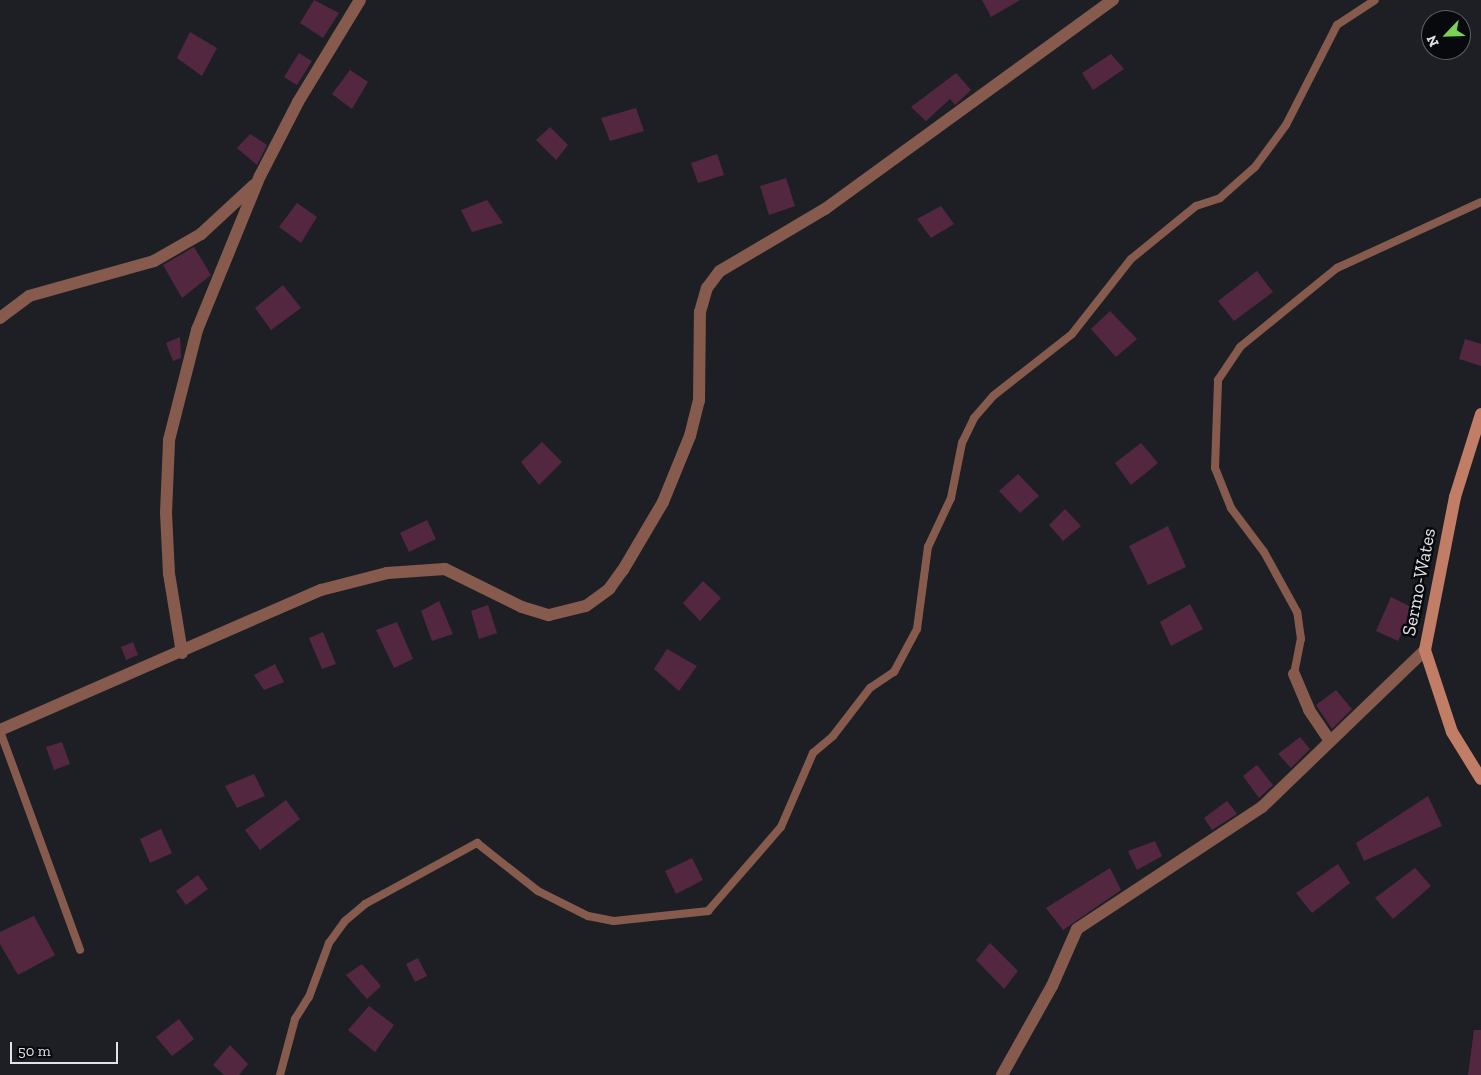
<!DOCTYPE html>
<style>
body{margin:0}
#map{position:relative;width:1481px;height:1075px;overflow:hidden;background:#1d1f25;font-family:"Zilla Slab",serif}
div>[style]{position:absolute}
.building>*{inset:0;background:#542741}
.lane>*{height:8px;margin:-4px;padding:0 4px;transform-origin:4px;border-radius:4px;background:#865b4d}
.street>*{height:12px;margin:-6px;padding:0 6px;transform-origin:6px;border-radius:6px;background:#865b4d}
.secondary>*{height:12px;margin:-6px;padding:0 6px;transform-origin:6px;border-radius:6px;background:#c17d66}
span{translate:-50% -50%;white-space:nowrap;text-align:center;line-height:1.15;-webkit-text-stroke:5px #08090c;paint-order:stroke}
.street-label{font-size:19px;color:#e2e3e7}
.north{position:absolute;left:1421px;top:10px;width:50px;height:50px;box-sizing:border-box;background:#08090c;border:1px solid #5f6064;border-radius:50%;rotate:246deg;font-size:14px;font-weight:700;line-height:20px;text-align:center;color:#e2e3e7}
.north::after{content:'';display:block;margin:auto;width:18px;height:22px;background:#79d158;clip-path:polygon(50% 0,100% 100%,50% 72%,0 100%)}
.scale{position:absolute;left:10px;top:1042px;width:108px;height:22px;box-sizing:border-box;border:2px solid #e2e3e7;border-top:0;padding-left:6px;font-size:15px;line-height:18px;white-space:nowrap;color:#e2e3e7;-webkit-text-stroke:4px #08090c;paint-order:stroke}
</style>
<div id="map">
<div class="building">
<i style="clip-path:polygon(314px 0,339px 13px,323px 38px,300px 23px)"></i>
<i style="clip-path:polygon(982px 0,1020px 0,991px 17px)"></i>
<i style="clip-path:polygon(190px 32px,217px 48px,202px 76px,177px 58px)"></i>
<i style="clip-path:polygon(299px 53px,312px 61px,297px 85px,284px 77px)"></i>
<i style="clip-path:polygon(1111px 54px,1124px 69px,1093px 90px,1082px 73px)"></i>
<i style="clip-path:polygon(350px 70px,368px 82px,352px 109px,332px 94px)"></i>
<i style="clip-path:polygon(956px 73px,971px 90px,955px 105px,950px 99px,926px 121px,911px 107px)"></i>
<i style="clip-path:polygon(636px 108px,644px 131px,610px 141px,601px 118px)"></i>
<i style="clip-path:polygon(550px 127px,568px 145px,556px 160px,536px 140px)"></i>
<i style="clip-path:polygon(250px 134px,267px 145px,257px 165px,237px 148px)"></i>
<i style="clip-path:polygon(717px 154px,724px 175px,698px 183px,691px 163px)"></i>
<i style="clip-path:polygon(786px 178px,795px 206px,769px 215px,760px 186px)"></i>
<i style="clip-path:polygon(487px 200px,503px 223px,472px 232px,461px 210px)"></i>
<i style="clip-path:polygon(297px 203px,317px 217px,301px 243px,279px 227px)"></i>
<i style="clip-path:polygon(941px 206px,954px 224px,931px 238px,917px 219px)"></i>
<i style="clip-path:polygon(194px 247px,211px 275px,182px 298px,163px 265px)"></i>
<i style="clip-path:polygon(1257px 271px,1273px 292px,1234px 321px,1218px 301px)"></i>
<i style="clip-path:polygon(283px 285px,301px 308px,271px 330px,255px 308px)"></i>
<i style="clip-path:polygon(1110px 311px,1137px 339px,1116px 357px,1091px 329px)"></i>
<i style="clip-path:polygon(180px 337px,181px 358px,173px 361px,166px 343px)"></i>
<i style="clip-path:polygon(1465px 339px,1481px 344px,1481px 366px,1459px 359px)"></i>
<i style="clip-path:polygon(542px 442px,562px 462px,539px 485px,521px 462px)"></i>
<i style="clip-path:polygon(1141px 443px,1158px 463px,1131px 485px,1115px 463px)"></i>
<i style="clip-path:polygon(1018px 474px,1039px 496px,1020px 513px,999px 491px)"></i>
<i style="clip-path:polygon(1065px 509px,1081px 526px,1063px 541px,1049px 525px)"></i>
<i style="clip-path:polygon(427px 520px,436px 539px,409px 552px,400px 533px)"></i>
<i style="clip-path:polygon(1168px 526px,1186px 567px,1148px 585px,1129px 546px)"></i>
<i style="clip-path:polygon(703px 581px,721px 598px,700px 621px,683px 603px)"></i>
<i style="clip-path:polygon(1391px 597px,1413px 608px,1398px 641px,1376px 631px)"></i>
<i style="clip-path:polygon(439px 601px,453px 634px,432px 641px,421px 611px)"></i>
<i style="clip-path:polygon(1190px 604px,1203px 629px,1171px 646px,1160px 622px)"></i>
<i style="clip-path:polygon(488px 605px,497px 633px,479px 639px,471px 611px)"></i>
<i style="clip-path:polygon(397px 622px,413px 659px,394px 668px,376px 630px)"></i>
<i style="clip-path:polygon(323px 632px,336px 664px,322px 669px,309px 638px)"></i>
<i style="clip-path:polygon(133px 642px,138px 655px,126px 660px,121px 647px)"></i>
<i style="clip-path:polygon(667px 649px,697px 666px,679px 691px,654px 669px)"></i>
<i style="clip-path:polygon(275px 664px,284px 682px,264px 690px,254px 675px)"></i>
<i style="clip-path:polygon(1336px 690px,1352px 709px,1332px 729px,1316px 705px)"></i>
<i style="clip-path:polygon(1300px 737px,1310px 749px,1291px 768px,1278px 754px)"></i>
<i style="clip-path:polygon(62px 742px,70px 764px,54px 770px,46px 747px)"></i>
<i style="clip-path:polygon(1257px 765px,1273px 785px,1259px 798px,1243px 776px)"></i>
<i style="clip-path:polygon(254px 774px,265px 796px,237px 808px,225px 786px)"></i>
<i style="clip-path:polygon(1428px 796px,1442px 826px,1364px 861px,1356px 843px)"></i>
<i style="clip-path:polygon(286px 800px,300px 819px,260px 850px,245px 830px)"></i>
<i style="clip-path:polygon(1227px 801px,1237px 814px,1212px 830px,1204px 818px)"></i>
<i style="clip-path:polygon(161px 829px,172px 853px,150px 863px,140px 839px)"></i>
<i style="clip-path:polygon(1155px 841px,1162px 856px,1137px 870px,1128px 851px)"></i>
<i style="clip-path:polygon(692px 858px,703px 880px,676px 894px,665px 871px)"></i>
<i style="clip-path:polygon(1338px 864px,1350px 883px,1312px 913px,1296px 893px)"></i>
<i style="clip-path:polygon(1110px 868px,1121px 890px,1063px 930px,1046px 908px)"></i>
<i style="clip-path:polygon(1415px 868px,1431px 886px,1393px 919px,1375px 898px)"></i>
<i style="clip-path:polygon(198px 875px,208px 889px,186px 905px,176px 891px)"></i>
<i style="clip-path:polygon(34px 916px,55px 955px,18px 975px,0 944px,0 932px)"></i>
<i style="clip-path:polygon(990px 943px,1018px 971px,1004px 989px,976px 960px)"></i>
<i style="clip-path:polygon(418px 958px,427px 976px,415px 982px,406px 964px)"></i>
<i style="clip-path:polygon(362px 964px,381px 986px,367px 999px,346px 975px)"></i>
<i style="clip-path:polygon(369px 1006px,394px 1025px,375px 1052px,348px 1030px)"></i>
<i style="clip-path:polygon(179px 1019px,194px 1039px,172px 1056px,156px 1037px)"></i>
<i style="clip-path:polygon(1474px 1030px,1481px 1030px,1481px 1075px,1468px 1075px)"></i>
<i style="clip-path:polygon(230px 1045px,248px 1064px,239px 1075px,224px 1075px,213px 1065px)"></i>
</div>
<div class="lane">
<i style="left:1294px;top:674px;width:36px;rotate:-79deg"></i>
<i style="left:1301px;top:639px;width:27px;rotate:-98deg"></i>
<i style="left:1297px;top:612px;width:68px;rotate:-118.8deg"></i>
<i style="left:1264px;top:552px;width:55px;rotate:-126.9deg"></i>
<i style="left:1231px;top:508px;width:43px;rotate:-111.8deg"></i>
<i style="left:1215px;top:468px;width:88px;rotate:-88deg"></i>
<i style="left:1218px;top:380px;width:40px;rotate:-56deg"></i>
<i style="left:1240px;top:347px;width:125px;rotate:-39.2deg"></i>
<i style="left:1337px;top:268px;width:158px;rotate:-24.6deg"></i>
<i style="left:0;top:731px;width:233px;rotate:69.9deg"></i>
<i style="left:280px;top:1075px;width:58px;rotate:-75deg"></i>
<i style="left:295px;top:1019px;width:26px;rotate:-58deg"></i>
<i style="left:309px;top:997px;width:58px;rotate:-69.7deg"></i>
<i style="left:329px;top:943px;width:27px;rotate:-54deg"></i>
<i style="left:345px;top:921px;width:26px;rotate:-40deg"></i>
<i style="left:365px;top:904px;width:128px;rotate:-28.6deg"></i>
<i style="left:477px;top:843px;width:78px;rotate:38.2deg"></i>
<i style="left:538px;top:891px;width:56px;rotate:26.6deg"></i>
<i style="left:588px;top:916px;width:26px;rotate:11deg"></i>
<i style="left:614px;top:921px;width:95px;rotate:-6.1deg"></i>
<i style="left:708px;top:911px;width:111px;rotate:-49deg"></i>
<i style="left:781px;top:827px;width:81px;rotate:-66.6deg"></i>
<i style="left:813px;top:753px;width:26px;rotate:-40deg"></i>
<i style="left:833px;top:736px;width:61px;rotate:-52.4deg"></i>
<i style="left:870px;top:688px;width:29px;rotate:-34deg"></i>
<i style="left:894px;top:672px;width:49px;rotate:-61.9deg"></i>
<i style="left:917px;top:629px;width:83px;rotate:-82.4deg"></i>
<i style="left:928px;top:547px;width:54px;rotate:-64.9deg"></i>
<i style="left:951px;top:498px;width:56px;rotate:-78.7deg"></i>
<i style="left:962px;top:443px;width:28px;rotate:-64deg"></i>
<i style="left:974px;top:418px;width:29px;rotate:-49deg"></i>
<i style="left:993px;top:396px;width:100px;rotate:-38.1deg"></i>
<i style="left:1072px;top:334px;width:95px;rotate:-51.8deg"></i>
<i style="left:1131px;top:259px;width:84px;rotate:-39.2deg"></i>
<i style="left:1196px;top:206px;width:25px;rotate:-18deg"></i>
<i style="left:1220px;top:198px;width:47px;rotate:-41.5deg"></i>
<i style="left:1255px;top:167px;width:52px;rotate:-53.6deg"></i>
<i style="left:1286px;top:125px;width:112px;rotate:-63deg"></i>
<i style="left:1337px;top:25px;width:45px;rotate:-33.3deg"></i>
</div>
<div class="street">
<i style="left:0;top:318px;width:36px;rotate:-37deg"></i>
<i style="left:29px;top:296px;width:130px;rotate:-15.6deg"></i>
<i style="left:154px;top:261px;width:54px;rotate:-29.9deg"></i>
<i style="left:201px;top:234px;width:72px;rotate:-42.8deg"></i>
<i style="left:182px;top:653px;width:80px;rotate:-99.3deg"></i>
<i style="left:169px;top:574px;width:61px;rotate:-92.8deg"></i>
<i style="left:166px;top:513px;width:73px;rotate:-87.6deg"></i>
<i style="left:169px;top:440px;width:114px;rotate:-75.7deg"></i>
<i style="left:197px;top:330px;width:166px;rotate:-67.8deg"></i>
<i style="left:260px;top:176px;width:83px;rotate:-62.8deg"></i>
<i style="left:298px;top:102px;width:119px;rotate:-58.7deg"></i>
<i style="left:1294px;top:674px;width:39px;rotate:67deg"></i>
<i style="left:1309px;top:710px;width:37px;rotate:56deg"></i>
<i style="left:0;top:730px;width:350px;rotate:-23.6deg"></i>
<i style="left:321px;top:590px;width:68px;rotate:-14.4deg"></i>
<i style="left:387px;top:573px;width:58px;rotate:-3.9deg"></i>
<i style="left:445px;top:569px;width:86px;rotate:26.3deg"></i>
<i style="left:522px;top:607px;width:28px;rotate:17deg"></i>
<i style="left:549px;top:615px;width:38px;rotate:-14deg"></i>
<i style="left:586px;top:606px;width:29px;rotate:-36deg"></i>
<i style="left:609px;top:589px;width:24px;rotate:-54deg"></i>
<i style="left:623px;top:570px;width:79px;rotate:-59.5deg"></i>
<i style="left:663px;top:502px;width:71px;rotate:-67.8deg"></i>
<i style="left:690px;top:436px;width:36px;rotate:-76deg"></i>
<i style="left:699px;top:401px;width:89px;rotate:-89.4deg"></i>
<i style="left:700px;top:312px;width:25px;rotate:-74deg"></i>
<i style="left:707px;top:288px;width:21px;rotate:-53deg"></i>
<i style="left:720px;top:271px;width:122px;rotate:-30.6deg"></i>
<i style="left:825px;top:209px;width:356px;rotate:-36deg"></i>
<i style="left:1002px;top:1075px;width:102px;rotate:-60.7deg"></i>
<i style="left:1052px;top:986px;width:62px;rotate:-66.3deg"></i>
<i style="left:1077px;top:929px;width:222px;rotate:-33.4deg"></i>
<i style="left:1262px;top:807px;width:226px;rotate:-43.9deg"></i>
</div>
<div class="secondary">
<i style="left:1481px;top:414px;width:87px;rotate:107.4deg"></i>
<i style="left:1455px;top:497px;width:156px;rotate:101.1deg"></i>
<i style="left:1425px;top:650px;width:86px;rotate:71.8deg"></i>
<i style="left:1452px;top:732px;width:55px;rotate:58.3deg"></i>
</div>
<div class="street-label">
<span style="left:1419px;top:582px;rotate:-79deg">Sermo-Wates</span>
</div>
<div class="north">N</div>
<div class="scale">50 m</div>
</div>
